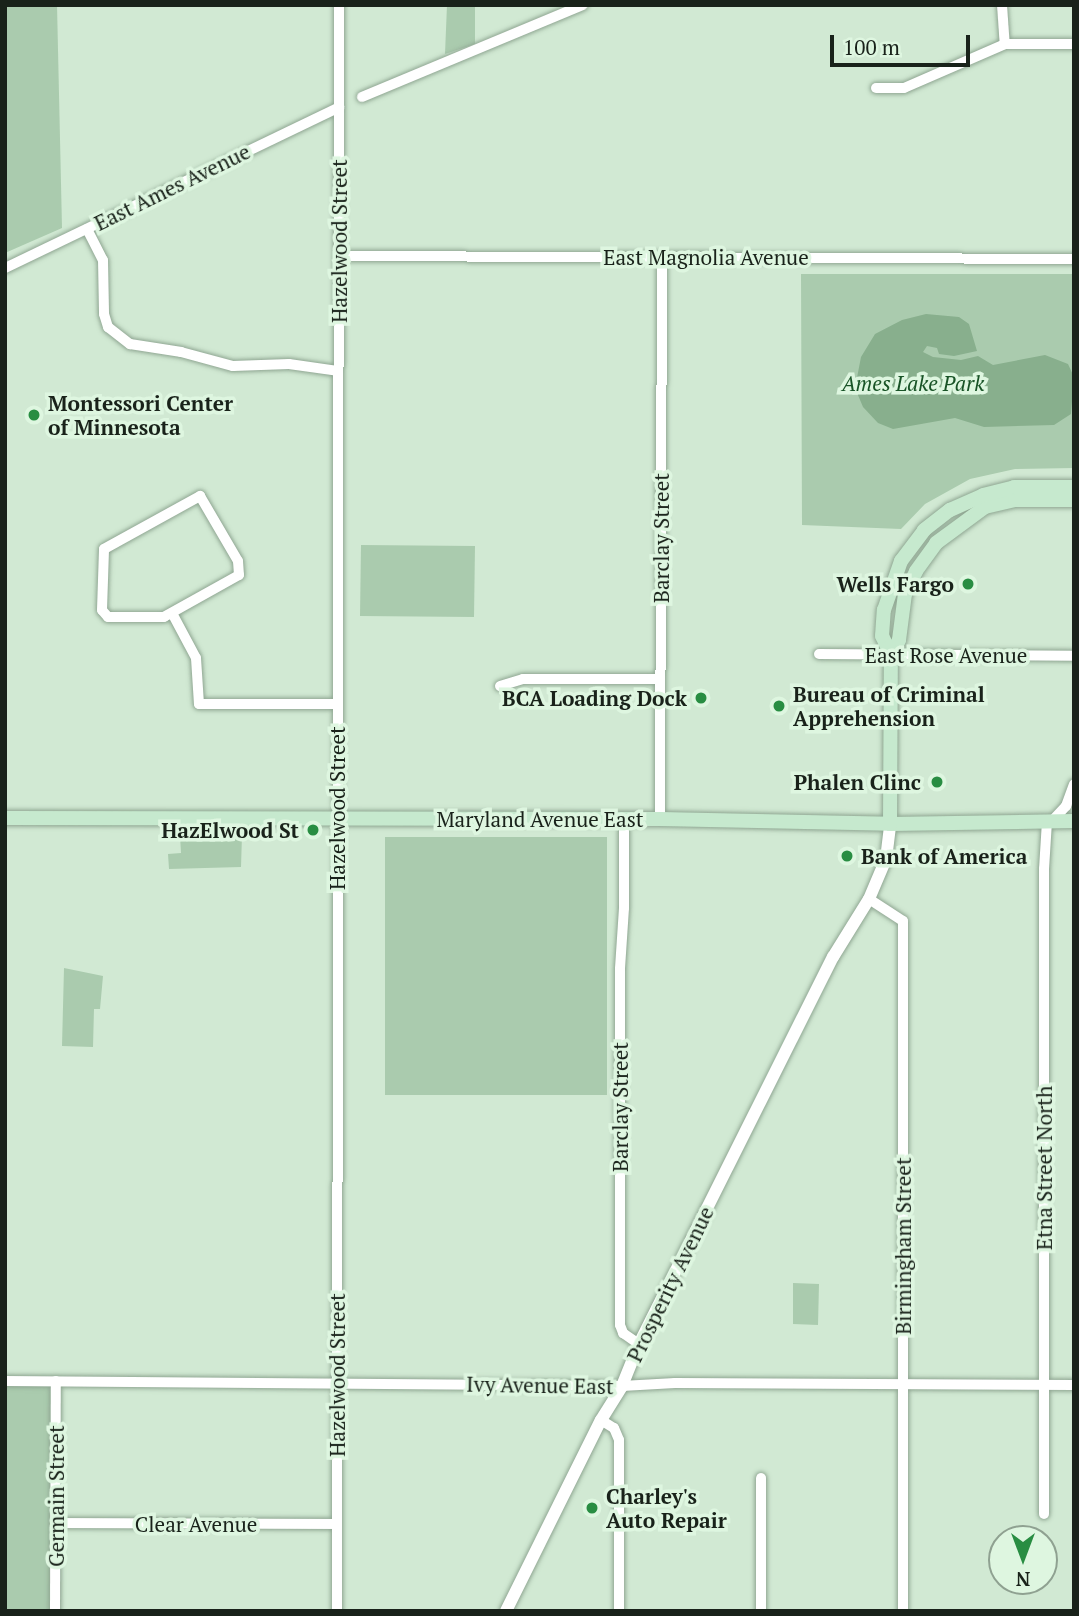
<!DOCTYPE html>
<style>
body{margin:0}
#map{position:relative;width:1079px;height:1616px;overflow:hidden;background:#d1e9d3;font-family:"PT Serif",serif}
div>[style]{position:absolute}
.green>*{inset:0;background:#aacbae}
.water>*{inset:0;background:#88af8d}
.roads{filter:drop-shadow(0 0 2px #8fa692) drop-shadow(0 0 2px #8fa692)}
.minor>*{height:10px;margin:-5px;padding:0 5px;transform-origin:5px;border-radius:5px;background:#fff}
.tertiary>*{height:12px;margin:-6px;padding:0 6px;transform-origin:6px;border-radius:6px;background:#fff}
.secondary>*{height:14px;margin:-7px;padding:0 7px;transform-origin:7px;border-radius:7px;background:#c6e9ce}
.dots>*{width:19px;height:19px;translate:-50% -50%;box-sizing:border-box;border:4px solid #def6e0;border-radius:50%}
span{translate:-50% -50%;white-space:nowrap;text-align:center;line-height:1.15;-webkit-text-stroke:7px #def6e0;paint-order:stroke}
.street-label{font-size:21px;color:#19221a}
.park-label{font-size:21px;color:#185326;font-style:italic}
.poi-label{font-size:21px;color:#19221a;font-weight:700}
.left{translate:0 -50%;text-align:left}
.right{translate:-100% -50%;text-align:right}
.frame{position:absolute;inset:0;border:7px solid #19221a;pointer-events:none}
.north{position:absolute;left:988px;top:1525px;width:70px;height:70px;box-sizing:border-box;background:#def6e0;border:2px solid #8fa191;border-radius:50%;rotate:180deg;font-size:19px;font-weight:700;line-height:28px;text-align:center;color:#19221a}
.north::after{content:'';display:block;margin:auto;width:24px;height:32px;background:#288d42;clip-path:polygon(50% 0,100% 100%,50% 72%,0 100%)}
.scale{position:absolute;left:830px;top:35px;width:140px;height:32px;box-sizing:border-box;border:4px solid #19221a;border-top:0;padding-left:9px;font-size:21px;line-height:24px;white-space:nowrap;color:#19221a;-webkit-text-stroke:5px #def6e0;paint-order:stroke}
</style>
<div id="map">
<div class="green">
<i style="clip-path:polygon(5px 5px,57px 5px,62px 228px,5px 253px)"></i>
<i style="clip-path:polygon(447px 5px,475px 5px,475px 44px,445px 54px)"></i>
<i style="clip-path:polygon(801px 274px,1074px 274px,1074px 468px,1015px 469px,970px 479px,925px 504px,901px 529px,802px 525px)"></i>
<i style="clip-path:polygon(361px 545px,475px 546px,474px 617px,360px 616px)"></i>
<i style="clip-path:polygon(242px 835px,241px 867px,169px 869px,168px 854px,181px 853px,180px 836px)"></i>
<i style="clip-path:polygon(385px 837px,607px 837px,607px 1095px,385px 1095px)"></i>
<i style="clip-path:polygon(64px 968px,103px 976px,100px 1009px,94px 1009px,93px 1047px,62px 1046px)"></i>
<i style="clip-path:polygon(793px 1283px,819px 1284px,818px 1325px,793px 1324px)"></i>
<i style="clip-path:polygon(5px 1381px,56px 1381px,55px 1611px,5px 1611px)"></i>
</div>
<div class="water">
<i style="clip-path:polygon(926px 314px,959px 317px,969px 324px,977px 351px,954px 356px,939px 354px,937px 348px,927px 346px,923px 352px,933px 357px,961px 360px,978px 356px,993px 365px,1045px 355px,1068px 364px,1074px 377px,1071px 414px,1054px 425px,984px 427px,955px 418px,893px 429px,878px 423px,863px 407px,855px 388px,861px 357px,875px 334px,902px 320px)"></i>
</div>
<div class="roads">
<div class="minor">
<i style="left:1002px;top:5px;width:39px;rotate:86deg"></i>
<i style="left:876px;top:88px;width:28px"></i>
<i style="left:904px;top:88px;width:110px;rotate:-23.5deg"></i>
<i style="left:1005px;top:44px;width:69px"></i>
<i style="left:362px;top:97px;width:239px;rotate:-22.6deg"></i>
<i style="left:87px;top:229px;width:35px;rotate:63deg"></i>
<i style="left:103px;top:260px;width:54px;rotate:88.9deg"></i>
<i style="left:104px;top:314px;width:14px;rotate:73deg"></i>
<i style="left:108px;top:327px;width:28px;rotate:38deg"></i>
<i style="left:130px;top:344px;width:52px;rotate:8.9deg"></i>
<i style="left:181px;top:352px;width:54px;rotate:15.1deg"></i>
<i style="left:233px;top:366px;width:56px;rotate:-2deg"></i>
<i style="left:289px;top:364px;width:49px;rotate:8.1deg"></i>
<i style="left:339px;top:256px;width:735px;rotate:0.23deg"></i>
<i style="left:5px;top:268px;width:371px;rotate:-25.7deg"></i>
<i style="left:200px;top:496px;width:75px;rotate:59.7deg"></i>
<i style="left:238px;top:561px;width:14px;rotate:86deg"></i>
<i style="left:239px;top:575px;width:86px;rotate:150.8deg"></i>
<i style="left:164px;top:617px;width:56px;rotate:180deg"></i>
<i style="left:108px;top:617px;width:9px;rotate:-131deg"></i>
<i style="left:102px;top:610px;width:61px;rotate:-88.1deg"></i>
<i style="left:104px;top:549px;width:110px;rotate:-28.9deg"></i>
<i style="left:172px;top:613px;width:51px;rotate:61.9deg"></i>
<i style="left:196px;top:658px;width:46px;rotate:86.3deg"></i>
<i style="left:199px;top:704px;width:138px"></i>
<i style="left:819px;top:654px;width:255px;rotate:0.4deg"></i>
<i style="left:500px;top:686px;width:24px;rotate:-17deg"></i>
<i style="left:523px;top:679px;width:137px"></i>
<i style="left:624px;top:819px;width:89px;rotate:90deg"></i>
<i style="left:624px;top:908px;width:61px;rotate:93.8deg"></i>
<i style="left:620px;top:969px;width:356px;rotate:90deg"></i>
<i style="left:620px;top:1325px;width:9px;rotate:69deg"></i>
<i style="left:623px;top:1333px;width:19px;rotate:35deg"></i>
<i style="left:660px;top:819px;width:562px;rotate:-89.8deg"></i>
<i style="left:1052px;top:821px;width:21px;rotate:-47deg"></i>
<i style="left:1066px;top:806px;width:23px;rotate:-70deg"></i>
<i style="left:869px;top:899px;width:40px;rotate:32.9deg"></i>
<i style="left:903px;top:921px;width:690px;rotate:90deg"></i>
<i style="left:5px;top:1381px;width:617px;rotate:0.46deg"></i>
<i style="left:622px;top:1386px;width:53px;rotate:-3.2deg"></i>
<i style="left:675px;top:1383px;width:399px;rotate:0.3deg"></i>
<i style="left:601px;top:1420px;width:15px;rotate:32deg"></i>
<i style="left:614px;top:1428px;width:13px;rotate:67deg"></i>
<i style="left:619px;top:1440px;width:171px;rotate:90deg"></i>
<i style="left:761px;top:1478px;width:133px;rotate:90deg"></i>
<i style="left:1044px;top:1514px;width:645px;rotate:-90deg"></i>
<i style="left:1044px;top:869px;width:48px;rotate:-86.4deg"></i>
<i style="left:56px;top:1523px;width:281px;rotate:0.2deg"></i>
<i style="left:55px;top:1611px;width:230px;rotate:-89.8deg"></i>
<i style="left:337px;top:1611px;width:1606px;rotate:-89.93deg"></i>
</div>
<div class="tertiary">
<i style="left:506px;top:1611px;width:213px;rotate:-63.6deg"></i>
<i style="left:601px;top:1420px;width:40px;rotate:-58deg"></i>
<i style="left:622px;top:1386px;width:45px;rotate:-68deg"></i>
<i style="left:639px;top:1344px;width:433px;rotate:-63.4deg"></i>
<i style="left:833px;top:957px;width:68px;rotate:-58.2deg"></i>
<i style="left:869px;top:899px;width:43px;rotate:-67deg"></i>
<i style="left:886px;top:859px;width:35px;rotate:-83deg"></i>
</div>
<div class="secondary">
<i style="left:891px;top:655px;width:17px;rotate:-62deg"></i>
<i style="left:899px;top:640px;width:46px;rotate:-82.6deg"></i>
<i style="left:905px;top:594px;width:25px;rotate:-64deg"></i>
<i style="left:916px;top:571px;width:34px;rotate:-54deg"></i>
<i style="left:936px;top:543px;width:61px;rotate:-36.3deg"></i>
<i style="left:985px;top:507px;width:31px;rotate:-13deg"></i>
<i style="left:1015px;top:500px;width:59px"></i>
<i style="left:5px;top:818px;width:655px;rotate:0.09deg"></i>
<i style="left:660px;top:819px;width:230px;rotate:1.2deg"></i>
<i style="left:890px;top:824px;width:184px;rotate:-0.9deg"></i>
<i style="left:890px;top:824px;width:169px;rotate:-89.7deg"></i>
<i style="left:891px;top:655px;width:21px;rotate:-115deg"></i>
<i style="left:882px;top:636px;width:26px;rotate:-86deg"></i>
<i style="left:884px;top:610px;width:52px;rotate:-70.9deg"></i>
<i style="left:901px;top:561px;width:39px;rotate:-53deg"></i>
<i style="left:924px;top:530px;width:33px;rotate:-38deg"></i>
<i style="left:950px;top:510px;width:36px;rotate:-24deg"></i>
<i style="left:983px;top:495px;width:32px;rotate:-14deg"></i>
<i style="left:1014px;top:487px;width:60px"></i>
</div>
</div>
<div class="dots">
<i style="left:34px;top:415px;background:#288d42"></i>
<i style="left:968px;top:584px;background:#288d42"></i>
<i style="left:701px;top:698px;background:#288d42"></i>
<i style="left:779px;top:706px;background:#288d42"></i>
<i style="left:937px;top:782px;background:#288d42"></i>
<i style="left:313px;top:830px;background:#288d42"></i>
<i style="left:847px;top:856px;background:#288d42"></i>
<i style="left:592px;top:1508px;background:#288d42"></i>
</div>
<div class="street-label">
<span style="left:172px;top:187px;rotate:-26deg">East Ames Avenue</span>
<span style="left:339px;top:241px;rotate:-90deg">Hazelwood Street</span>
<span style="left:706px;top:257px">East Magnolia Avenue</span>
<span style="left:661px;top:538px;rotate:-90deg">Barclay Street</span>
<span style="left:946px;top:655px">East Rose Avenue</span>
<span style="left:337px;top:808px;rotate:-90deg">Hazelwood Street</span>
<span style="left:540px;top:819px">Maryland Avenue East</span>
<span style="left:620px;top:1107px;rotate:-90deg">Barclay Street</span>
<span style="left:1044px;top:1168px;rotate:-90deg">Etna Street North</span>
<span style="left:903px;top:1246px;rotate:-90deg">Birmingham Street</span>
<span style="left:670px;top:1284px;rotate:-64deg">Prosperity Avenue</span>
<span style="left:337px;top:1375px;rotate:-90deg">Hazelwood Street</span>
<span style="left:540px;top:1385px;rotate:1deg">Ivy Avenue East</span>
<span style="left:56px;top:1496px;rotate:-90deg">Germain Street</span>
<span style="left:196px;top:1524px">Clear Avenue</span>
</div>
<div class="park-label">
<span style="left:913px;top:383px">Ames Lake Park</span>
</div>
<div class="poi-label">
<span class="left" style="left:48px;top:415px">Montessori Center<br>of Minnesota</span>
<span class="right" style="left:954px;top:584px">Wells Fargo</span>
<span class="left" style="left:793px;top:706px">Bureau of Criminal<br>Apprehension</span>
<span class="right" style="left:687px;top:698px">BCA Loading Dock</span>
<span class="right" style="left:921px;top:782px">Phalen Clinc</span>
<span class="right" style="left:299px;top:830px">HazElwood St</span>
<span class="left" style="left:861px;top:856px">Bank of America</span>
<span class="left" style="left:606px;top:1508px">Charley's<br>Auto Repair</span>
</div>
<div class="frame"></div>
<div class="north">N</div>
<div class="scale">100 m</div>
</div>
